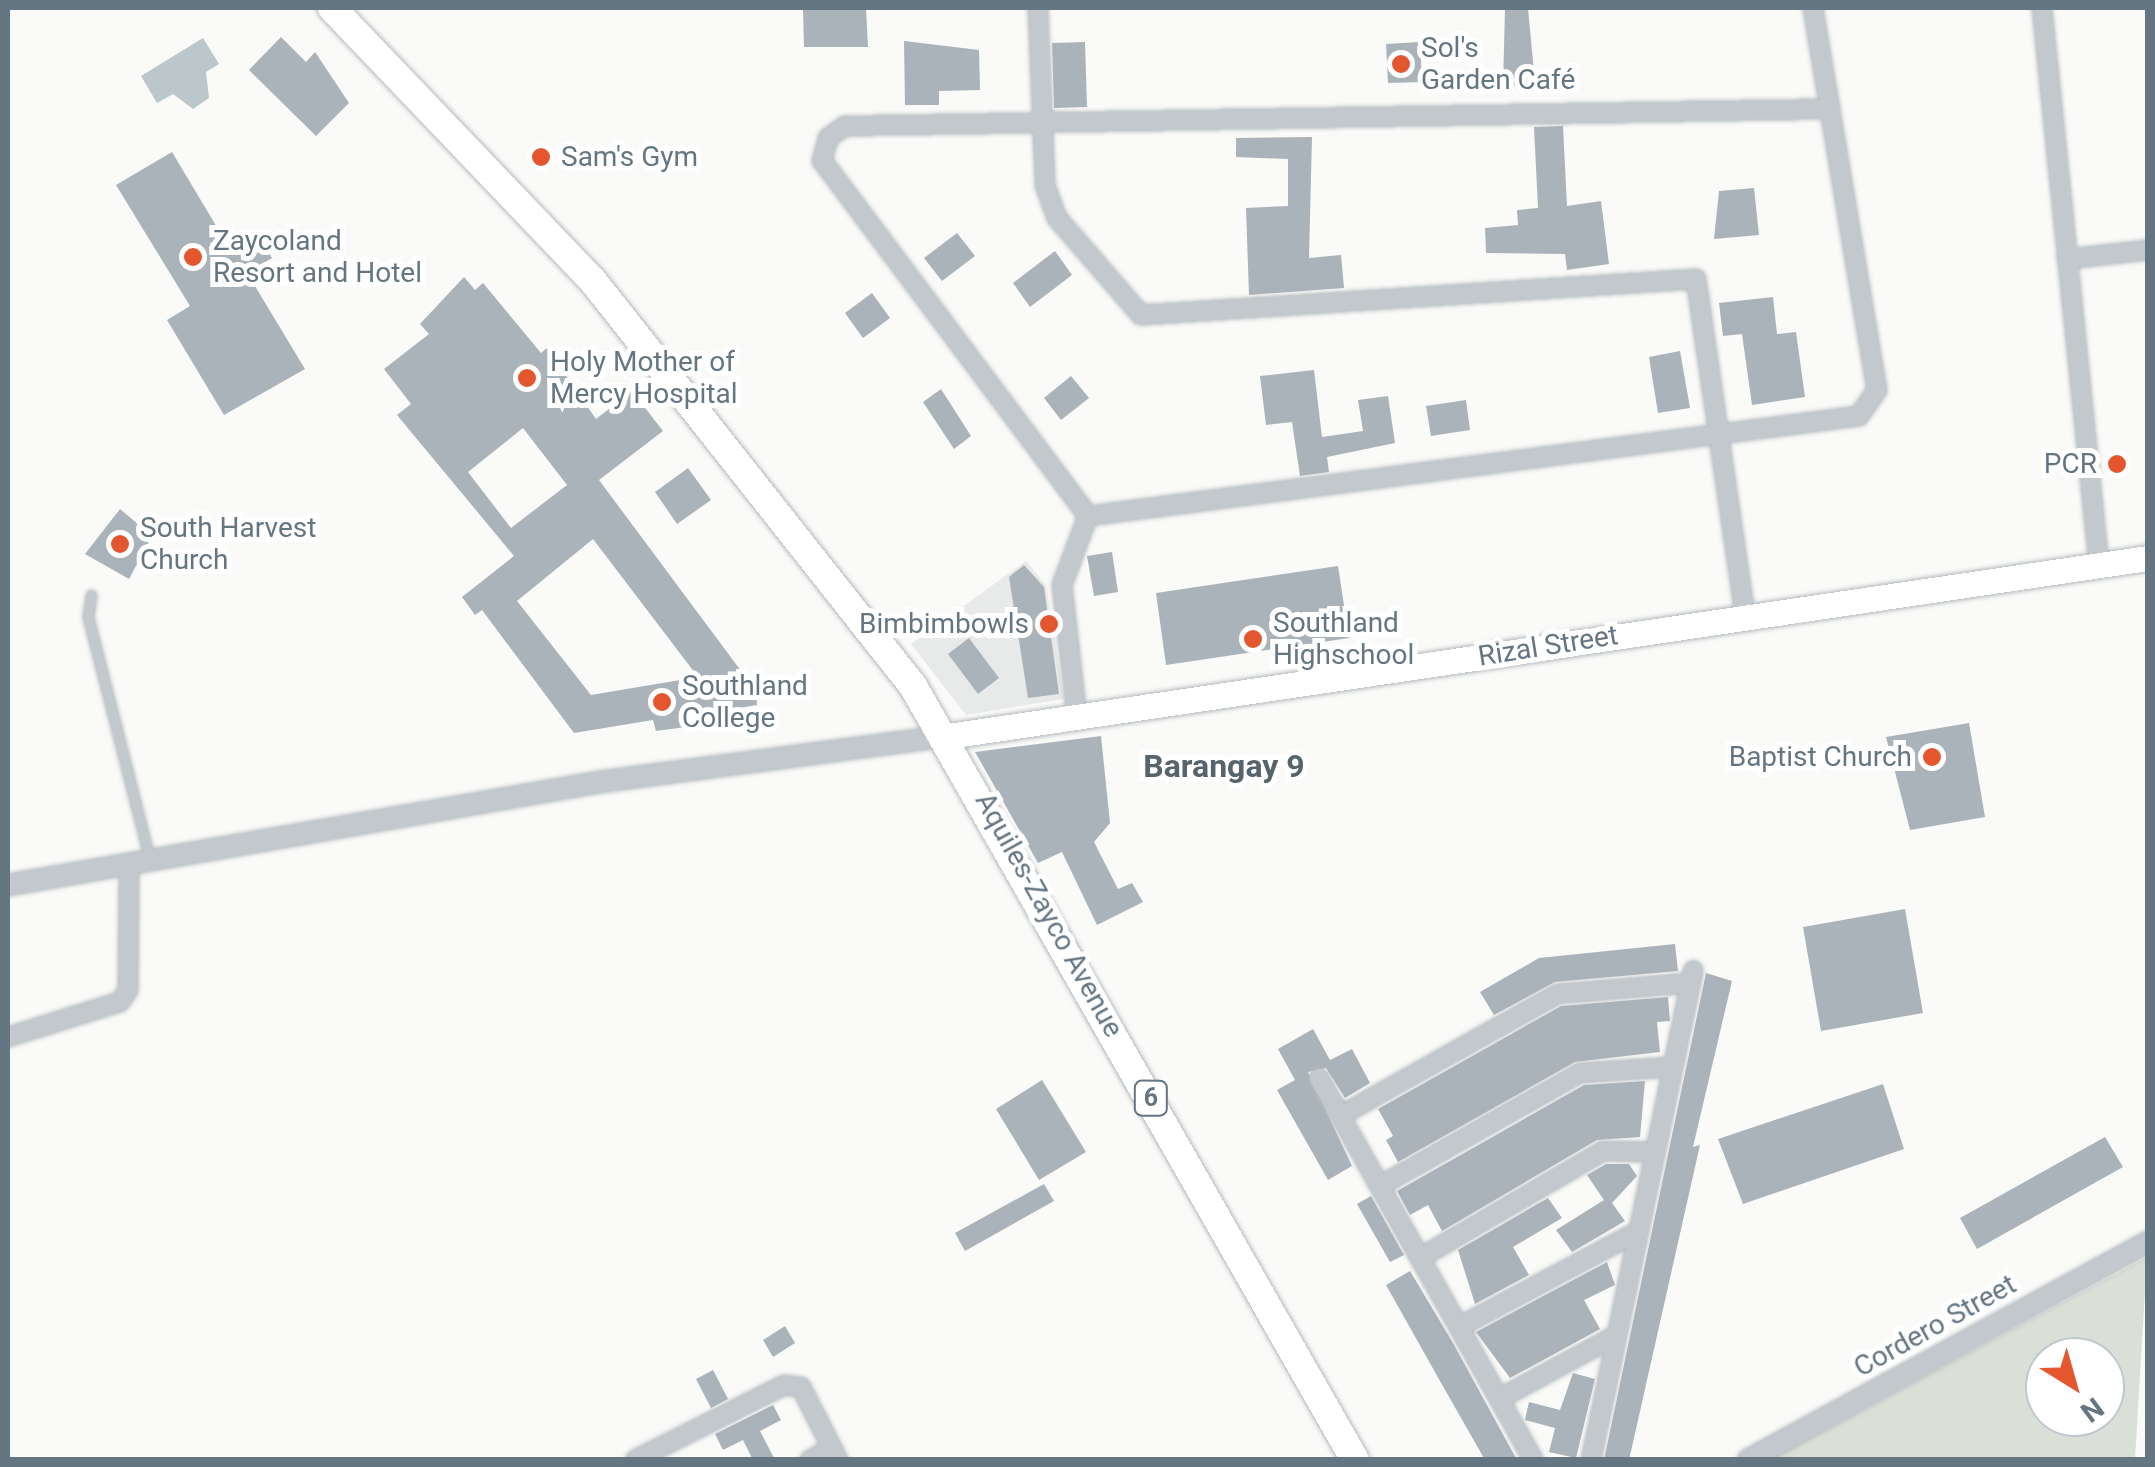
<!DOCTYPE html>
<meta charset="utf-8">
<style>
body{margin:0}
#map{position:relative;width:2155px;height:1467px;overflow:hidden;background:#fafaf8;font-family:Roboto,sans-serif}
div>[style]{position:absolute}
.built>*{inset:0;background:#e8e9e9}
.green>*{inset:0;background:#dadfd7}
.water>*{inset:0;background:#bbc7cb}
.building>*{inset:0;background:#aab3b9}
.roads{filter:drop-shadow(0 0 2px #b3babf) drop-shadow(0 0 2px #b3babf)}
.service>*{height:9px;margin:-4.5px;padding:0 4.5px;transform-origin:4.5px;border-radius:4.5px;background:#c3c8cc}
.minor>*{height:18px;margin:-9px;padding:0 9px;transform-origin:9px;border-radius:9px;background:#c3c8cc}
.tertiary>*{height:20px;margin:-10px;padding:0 10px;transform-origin:10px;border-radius:10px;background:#c3c8cc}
.secondary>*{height:25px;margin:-12.5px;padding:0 12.5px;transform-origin:12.5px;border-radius:12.5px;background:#fff}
.trunk>*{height:28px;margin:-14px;padding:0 14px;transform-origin:14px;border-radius:14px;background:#fff}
.dots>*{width:28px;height:28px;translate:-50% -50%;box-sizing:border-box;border:5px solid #fff;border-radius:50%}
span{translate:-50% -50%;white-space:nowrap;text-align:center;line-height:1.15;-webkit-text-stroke:10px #fff;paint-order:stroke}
.shield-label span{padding:2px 8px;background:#fff;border:2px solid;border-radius:8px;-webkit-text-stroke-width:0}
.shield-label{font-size:25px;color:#657683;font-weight:700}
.poi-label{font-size:28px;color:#657683}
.left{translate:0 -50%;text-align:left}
.right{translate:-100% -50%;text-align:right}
.street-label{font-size:28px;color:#657683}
.quarter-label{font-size:32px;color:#57646e;font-weight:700}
.frame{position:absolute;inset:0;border:10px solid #657683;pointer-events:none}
.north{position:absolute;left:2025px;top:1337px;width:100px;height:100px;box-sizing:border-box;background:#fff;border:2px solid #c1c8cd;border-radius:50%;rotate:143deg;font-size:28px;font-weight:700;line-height:40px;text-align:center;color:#657683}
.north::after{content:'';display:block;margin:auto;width:35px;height:45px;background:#e4572e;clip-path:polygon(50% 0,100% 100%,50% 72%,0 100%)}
</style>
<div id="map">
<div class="built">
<i style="clip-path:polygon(1026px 561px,1046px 585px,1064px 699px,966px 715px,911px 644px)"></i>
</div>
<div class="green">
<i style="clip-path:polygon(evenodd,2147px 1257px,2135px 1459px,1771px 1459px,2147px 1257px,2045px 1357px,2105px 1357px,2105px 1417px,2045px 1417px,2045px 1357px)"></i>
</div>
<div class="water">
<i style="clip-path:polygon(203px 38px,219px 64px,206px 72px,209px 98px,193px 109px,173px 94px,157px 103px,141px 76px)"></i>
</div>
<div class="building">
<i style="clip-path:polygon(803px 8px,866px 8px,868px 47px,804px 47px)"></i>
<i style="clip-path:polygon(1505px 8px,1528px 8px,1535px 83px,1503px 87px)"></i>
<i style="clip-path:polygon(281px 37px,306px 62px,315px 52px,349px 103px,316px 136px,249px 70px)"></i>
<i style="clip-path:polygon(904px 41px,979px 50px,980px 90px,939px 91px,939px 105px,905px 105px)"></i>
<i style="clip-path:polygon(1085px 42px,1087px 107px,1054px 108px,1052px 43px)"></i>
<i style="clip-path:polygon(1420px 42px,1422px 82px,1388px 83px,1386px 44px)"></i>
<i style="clip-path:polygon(1563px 126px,1567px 206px,1601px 201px,1609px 264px,1567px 270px,1565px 254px,1486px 253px,1485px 228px,1518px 225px,1517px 210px,1538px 208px,1534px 127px)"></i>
<i style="clip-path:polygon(1312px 137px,1309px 258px,1341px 255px,1344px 288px,1249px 295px,1246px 208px,1288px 206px,1288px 159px,1236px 157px,1236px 138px)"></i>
<i style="clip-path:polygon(172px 152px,233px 254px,260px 237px,272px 258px,247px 273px,305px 369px,224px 415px,167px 320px,190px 306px,116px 185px)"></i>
<i style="clip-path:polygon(1754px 188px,1759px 235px,1714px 239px,1719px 191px)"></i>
<i style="clip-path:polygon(957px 233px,975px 256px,942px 281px,924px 258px)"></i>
<i style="clip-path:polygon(1055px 251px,1072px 275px,1030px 307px,1013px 283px)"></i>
<i style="clip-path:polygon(evenodd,464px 277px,475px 290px,483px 283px,541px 353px,547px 348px,596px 419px,632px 391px,663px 431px,599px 480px,756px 691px,757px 705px,684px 717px,686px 727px,656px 731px,653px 720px,574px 733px,482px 610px,475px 615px,462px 597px,514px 556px,397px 415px,411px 404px,384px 369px,429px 334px,420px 324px,464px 277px,523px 428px,567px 485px,511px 528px,468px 472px,523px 428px,464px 277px,593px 539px,698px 677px,591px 695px,517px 601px,593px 539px)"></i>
<i style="clip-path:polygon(872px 293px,890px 318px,863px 338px,845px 313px)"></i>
<i style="clip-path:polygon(1773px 297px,1777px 334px,1796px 332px,1805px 397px,1752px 405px,1742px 334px,1723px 336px,1719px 303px)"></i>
<i style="clip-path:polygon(1680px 351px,1690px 408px,1658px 413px,1649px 357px)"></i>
<i style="clip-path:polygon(1314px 370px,1322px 437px,1363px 431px,1358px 400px,1388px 396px,1395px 443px,1327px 457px,1329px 472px,1300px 476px,1292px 422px,1266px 425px,1260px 376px)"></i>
<i style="clip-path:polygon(1071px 376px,1089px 398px,1061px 420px,1044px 398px)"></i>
<i style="clip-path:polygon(941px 389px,971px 436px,954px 449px,923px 402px)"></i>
<i style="clip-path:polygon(1466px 400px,1470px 430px,1431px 436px,1426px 406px)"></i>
<i style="clip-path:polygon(688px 468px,711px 500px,677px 524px,655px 492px)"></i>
<i style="clip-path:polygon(120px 509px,152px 536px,129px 579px,85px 554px)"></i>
<i style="clip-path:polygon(1112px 552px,1118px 592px,1094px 596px,1087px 556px)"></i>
<i style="clip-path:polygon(1024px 565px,1044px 587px,1059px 694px,1028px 698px,1009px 577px)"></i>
<i style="clip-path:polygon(1338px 566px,1349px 638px,1166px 665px,1156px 593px)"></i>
<i style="clip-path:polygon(969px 638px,999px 678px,978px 694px,948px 654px)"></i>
<i style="clip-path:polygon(1969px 723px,1985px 817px,1910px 830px,1886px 737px)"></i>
<i style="clip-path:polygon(1101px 736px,1110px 823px,1094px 842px,1118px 889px,1132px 883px,1143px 902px,1097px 925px,1062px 852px,1038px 863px,975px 752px)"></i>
<i style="clip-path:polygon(1905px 909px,1923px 1013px,1821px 1031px,1803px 927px)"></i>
<i style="clip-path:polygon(1675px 944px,1678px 971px,1555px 982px,1494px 1015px,1480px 992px,1539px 958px)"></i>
<i style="clip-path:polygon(1706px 973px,1732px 981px,1693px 1147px,1700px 1145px,1629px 1460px,1604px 1460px)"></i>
<i style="clip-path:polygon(1668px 997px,1670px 1021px,1657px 1022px,1660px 1052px,1575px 1062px,1398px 1162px,1386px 1140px,1393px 1136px,1378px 1109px,1561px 1006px)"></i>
<i style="clip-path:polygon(1313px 1029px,1330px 1060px,1352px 1049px,1370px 1083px,1345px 1098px,1326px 1068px,1308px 1072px,1352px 1166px,1328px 1180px,1277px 1090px,1295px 1080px,1278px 1049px)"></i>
<i style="clip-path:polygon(1042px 1080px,1086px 1152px,1039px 1180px,996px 1109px)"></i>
<i style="clip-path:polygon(1645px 1081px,1640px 1137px,1597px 1140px,1442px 1231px,1428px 1205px,1410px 1215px,1397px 1191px,1584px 1085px)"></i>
<i style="clip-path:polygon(1883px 1084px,1904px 1149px,1743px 1204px,1718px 1139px)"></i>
<i style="clip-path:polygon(2105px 1137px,2123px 1167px,1977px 1249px,1960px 1218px)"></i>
<i style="clip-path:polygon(1606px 1164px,1629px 1164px,1637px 1176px,1612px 1203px,1625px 1221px,1572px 1252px,1556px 1230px,1604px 1200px,1587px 1175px)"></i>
<i style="clip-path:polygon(1044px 1184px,1054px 1201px,965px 1251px,955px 1233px)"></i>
<i style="clip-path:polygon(1371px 1196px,1404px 1255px,1390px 1262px,1357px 1204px)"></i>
<i style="clip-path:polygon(1548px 1198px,1562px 1218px,1513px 1247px,1529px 1275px,1475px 1304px,1458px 1250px)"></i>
<i style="clip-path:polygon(1607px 1262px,1615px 1285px,1584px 1300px,1600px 1329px,1510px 1378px,1476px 1332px)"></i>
<i style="clip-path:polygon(1410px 1271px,1453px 1343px,1517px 1460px,1485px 1460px,1440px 1381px,1386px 1285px)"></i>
<i style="clip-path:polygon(785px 1326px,795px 1343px,773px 1357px,763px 1340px)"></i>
<i style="clip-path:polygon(713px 1370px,728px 1399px,711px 1408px,696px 1379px)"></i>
<i style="clip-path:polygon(1573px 1373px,1595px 1379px,1576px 1458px,1549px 1452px,1555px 1428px,1525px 1420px,1529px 1402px,1560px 1410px)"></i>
<i style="clip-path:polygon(773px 1405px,781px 1420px,760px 1431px,775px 1460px,753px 1460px,743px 1440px,723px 1450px,715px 1434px)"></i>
</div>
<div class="roads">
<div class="service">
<i style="left:91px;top:595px;width:22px;rotate:98deg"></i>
<i style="left:88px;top:617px;width:251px;rotate:75.7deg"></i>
</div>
<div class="minor">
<i style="left:1038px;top:8px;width:177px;rotate:87.7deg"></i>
<i style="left:1045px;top:185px;width:35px;rotate:70deg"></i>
<i style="left:1057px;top:218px;width:128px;rotate:49.1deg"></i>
<i style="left:1141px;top:315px;width:556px;rotate:-3.71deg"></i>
<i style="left:1696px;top:279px;width:341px;rotate:81.7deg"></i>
<i style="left:1813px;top:8px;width:387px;rotate:80.5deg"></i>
<i style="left:1877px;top:390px;width:32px;rotate:125deg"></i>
<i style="left:1859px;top:416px;width:777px;rotate:172.61deg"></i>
<i style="left:1088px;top:516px;width:444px;rotate:-126.8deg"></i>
<i style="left:822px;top:161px;width:24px;rotate:-75deg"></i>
<i style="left:828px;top:138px;width:21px;rotate:-35deg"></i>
<i style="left:845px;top:126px;width:985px;rotate:-0.99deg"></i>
<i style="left:2042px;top:8px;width:560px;rotate:84.16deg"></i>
<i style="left:2067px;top:259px;width:81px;rotate:-6.3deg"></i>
<i style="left:1077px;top:717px;width:133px;rotate:-96.5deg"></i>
<i style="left:1062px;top:585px;width:74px;rotate:-69.4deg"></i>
<i style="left:8px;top:1037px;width:117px;rotate:-17.4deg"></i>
<i style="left:120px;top:1002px;width:14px;rotate:-56deg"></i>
<i style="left:128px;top:990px;width:124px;rotate:-89.5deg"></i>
<i style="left:1319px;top:1078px;width:438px;rotate:60.7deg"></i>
<i style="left:1340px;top:1116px;width:249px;rotate:-29.3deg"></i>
<i style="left:1557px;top:994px;width:134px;rotate:-4.7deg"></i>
<i style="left:1380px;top:1186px;width:230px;rotate:-29.5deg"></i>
<i style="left:1580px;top:1073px;width:93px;rotate:-3.7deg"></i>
<i style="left:1420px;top:1258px;width:212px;rotate:-30.3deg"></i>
<i style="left:1603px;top:1151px;width:52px;rotate:1.1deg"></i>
<i style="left:1459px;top:1327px;width:204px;rotate:-28.1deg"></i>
<i style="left:1499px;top:1399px;width:134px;rotate:-28.5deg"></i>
<i style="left:635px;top:1460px;width:167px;rotate:-26.7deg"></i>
<i style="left:784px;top:1385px;width:17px;rotate:7deg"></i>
<i style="left:801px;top:1387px;width:82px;rotate:63.1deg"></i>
<i style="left:810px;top:1460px;width:25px;rotate:-29deg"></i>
<i style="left:1591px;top:1460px;width:500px;rotate:-78.2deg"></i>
</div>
<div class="tertiary">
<i style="left:8px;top:885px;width:607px;rotate:-9.87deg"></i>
<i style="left:606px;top:781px;width:345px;rotate:-7.5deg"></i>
<i style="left:1748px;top:1460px;width:456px;rotate:-28.6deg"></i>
</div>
<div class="secondary">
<i style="left:948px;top:736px;width:1213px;rotate:-8.44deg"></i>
</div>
<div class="trunk">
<i style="left:332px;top:8px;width:378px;rotate:46.3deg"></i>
<i style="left:593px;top:281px;width:516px;rotate:51.69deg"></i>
<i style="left:913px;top:686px;width:891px;rotate:60.27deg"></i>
</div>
</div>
<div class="dots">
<i style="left:1401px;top:64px;background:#e4572e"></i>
<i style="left:541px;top:157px;background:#e4572e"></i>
<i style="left:193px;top:257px;background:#e4572e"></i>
<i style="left:527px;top:378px;background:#e4572e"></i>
<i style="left:2117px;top:464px;background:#e4572e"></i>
<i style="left:120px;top:544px;background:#e4572e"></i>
<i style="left:1049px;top:624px;background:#e4572e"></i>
<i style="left:1253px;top:639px;background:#e4572e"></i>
<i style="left:662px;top:702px;background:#e4572e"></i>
<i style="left:1932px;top:757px;background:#e4572e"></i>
</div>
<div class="shield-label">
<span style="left:1151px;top:1098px">6</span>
</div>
<div class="poi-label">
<span class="left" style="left:1421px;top:64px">Sol's<br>Garden Café</span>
<span class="left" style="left:561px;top:157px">Sam's Gym</span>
<span class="left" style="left:213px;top:257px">Zaycoland<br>Resort and Hotel</span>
<span class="left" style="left:550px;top:378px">Holy Mother of<br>Mercy Hospital</span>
<span class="right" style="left:2097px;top:464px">PCR</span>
<span class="left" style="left:140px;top:544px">South Harvest<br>Church</span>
<span class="left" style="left:1273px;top:639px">Southland<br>Highschool</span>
<span class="right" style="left:1029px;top:624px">Bimbimbowls</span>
<span class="left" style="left:682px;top:702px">Southland<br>College</span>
<span class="right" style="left:1912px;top:757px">Baptist Church</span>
</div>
<div class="street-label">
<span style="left:1548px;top:646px;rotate:-9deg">Rizal Street</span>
<span style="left:1049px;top:915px;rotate:61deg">Aquiles-Zayco Avenue</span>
<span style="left:1935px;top:1326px;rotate:-29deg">Cordero Street</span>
</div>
<div class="quarter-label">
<span style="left:1224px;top:766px">Barangay 9</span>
</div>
<div class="frame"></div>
<div class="north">N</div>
</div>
